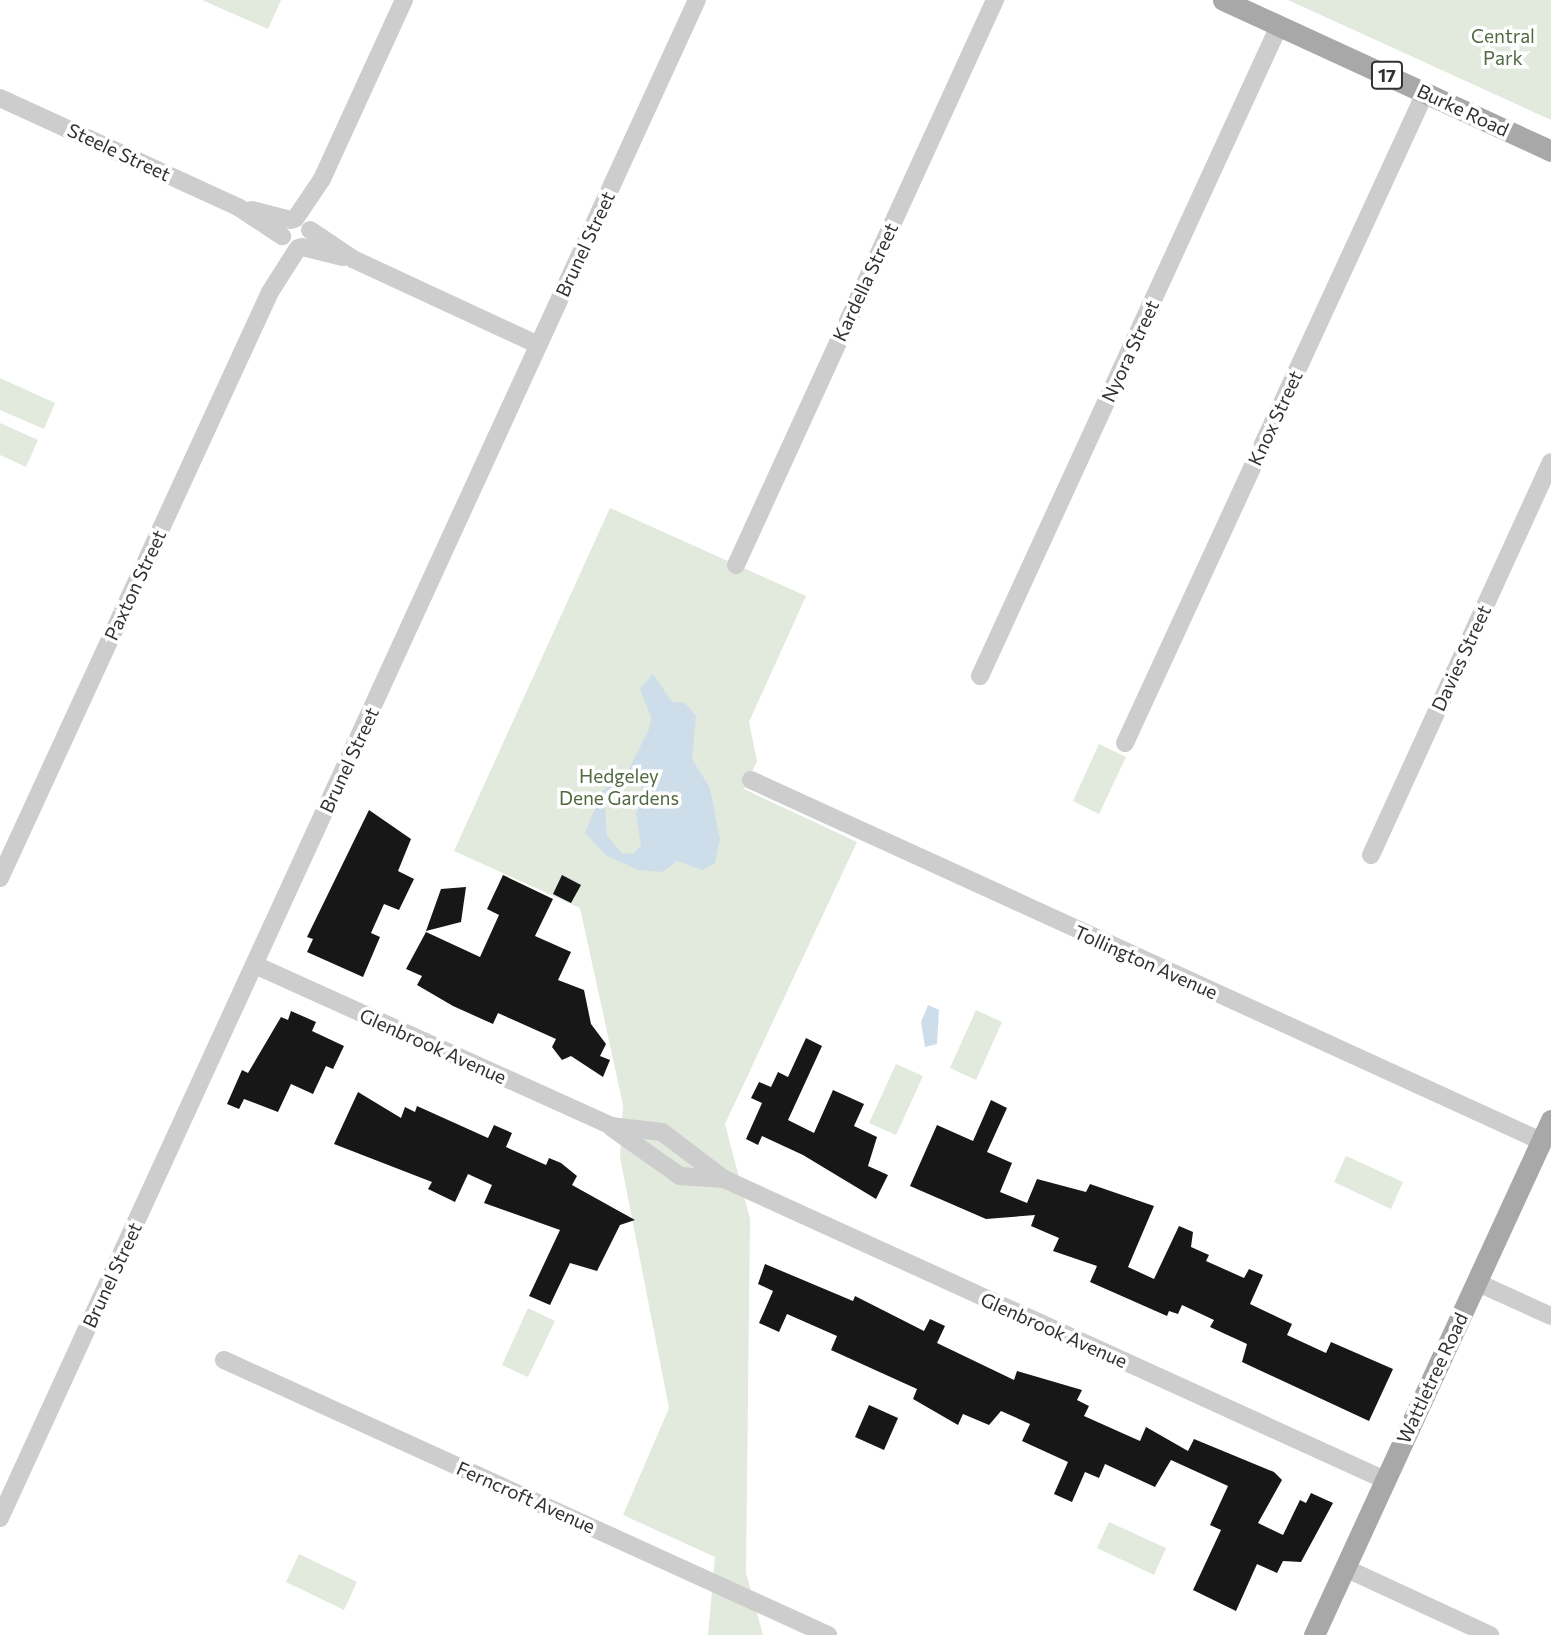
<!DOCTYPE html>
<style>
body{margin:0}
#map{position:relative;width:1551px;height:1635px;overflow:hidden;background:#fff;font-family:Commissioner,sans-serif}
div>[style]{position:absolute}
.green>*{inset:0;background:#e2e9dd}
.water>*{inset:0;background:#ceddea}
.building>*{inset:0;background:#171717}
.minor>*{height:18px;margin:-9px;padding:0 9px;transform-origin:9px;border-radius:9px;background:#cdcdcd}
.major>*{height:21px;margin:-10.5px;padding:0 10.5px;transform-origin:10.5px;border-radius:10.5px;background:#a8a8a8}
span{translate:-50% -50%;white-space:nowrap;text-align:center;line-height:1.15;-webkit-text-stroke:7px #fff;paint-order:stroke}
.shield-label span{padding:2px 5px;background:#fff;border:2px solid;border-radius:5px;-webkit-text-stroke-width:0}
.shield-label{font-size:18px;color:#303030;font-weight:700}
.park-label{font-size:19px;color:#516941}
.street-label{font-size:19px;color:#303030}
</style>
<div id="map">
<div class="green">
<i style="clip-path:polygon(202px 0,281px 0,268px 29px)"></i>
<i style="clip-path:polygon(1288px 0,1551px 0,1551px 120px)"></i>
<i style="clip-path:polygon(0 378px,55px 403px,44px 429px,0 410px)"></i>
<i style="clip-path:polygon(0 423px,38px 440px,26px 467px,0 455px)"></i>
<i style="clip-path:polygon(610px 508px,806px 596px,749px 722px,757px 761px,744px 789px,857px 842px,725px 1124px,750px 1219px,746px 1573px,763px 1635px,708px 1635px,715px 1557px,623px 1515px,669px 1408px,620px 1157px,623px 1105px,580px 908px,454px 851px)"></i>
<i style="clip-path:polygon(1099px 744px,1126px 757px,1099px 814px,1073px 801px)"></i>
<i style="clip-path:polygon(976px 1010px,1002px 1022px,976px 1080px,950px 1068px)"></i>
<i style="clip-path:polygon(896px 1064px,923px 1076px,896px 1135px,869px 1123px)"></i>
<i style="clip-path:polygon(1346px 1156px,1403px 1182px,1391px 1209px,1334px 1182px)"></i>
<i style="clip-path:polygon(528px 1308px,555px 1321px,528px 1377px,502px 1365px)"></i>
<i style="clip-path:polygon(1109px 1522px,1166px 1548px,1154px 1575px,1097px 1548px)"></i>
<i style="clip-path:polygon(299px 1554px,357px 1582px,344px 1610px,286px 1582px)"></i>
</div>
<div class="water">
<i style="clip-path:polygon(evenodd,653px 674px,672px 702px,685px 703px,696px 716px,692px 759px,710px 788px,720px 840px,715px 863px,702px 870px,677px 861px,662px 872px,638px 870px,607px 856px,585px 833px,602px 791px,629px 769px,649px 729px,651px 717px,640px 689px,653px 674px,635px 779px,643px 790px,636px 814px,641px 845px,633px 854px,622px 853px,607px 836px,605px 808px,616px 789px,635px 779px)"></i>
<i style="clip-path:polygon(928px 1005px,939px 1010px,937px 1044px,925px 1047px,921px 1022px)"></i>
</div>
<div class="building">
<i style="clip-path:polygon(369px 810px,411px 839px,398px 871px,414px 879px,399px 910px,384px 904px,371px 933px,380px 937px,363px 977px,307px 952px,313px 939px,307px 937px)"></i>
<i style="clip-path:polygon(503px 875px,553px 899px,535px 936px,571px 952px,558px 980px,584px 990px,591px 1024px,606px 1044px,600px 1056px,610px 1060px,603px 1077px,571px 1056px,562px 1060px,552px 1047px,556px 1039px,498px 1013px,493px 1024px,453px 1006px,417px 985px,422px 976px,406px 969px,426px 932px,480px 957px,499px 915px,487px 909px)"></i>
<i style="clip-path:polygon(562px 875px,581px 885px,571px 903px,553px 894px)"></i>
<i style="clip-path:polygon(466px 887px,461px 922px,426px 931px,441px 889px)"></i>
<i style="clip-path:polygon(291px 1011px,316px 1022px,312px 1031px,344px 1046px,333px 1069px,326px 1066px,313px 1094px,291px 1084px,278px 1112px,244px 1099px,239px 1109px,227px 1104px,242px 1070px,248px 1073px,281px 1017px,288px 1020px)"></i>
<i style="clip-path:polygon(806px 1038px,822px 1046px,788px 1120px,814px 1133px,833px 1090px,864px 1104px,854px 1126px,877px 1137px,868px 1166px,888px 1175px,876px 1199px,803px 1155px,762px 1136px,758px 1145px,746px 1139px,762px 1103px,751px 1098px,759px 1082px,771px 1087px,778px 1072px,788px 1077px)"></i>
<i style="clip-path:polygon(358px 1092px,401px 1118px,405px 1107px,415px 1112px,417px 1106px,488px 1138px,494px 1125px,512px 1133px,506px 1147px,546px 1165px,549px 1158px,561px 1163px,577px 1176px,572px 1185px,635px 1220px,620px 1225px,597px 1271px,570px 1263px,550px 1305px,529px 1296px,560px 1230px,484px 1203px,492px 1185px,468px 1174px,455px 1202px,428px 1189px,432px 1182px,334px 1144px)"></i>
<i style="clip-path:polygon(991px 1100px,1007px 1108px,987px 1152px,1012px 1163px,1000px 1192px,1027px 1203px,1037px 1179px,1086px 1192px,1090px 1184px,1154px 1206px,1128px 1267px,1154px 1279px,1179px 1226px,1193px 1232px,1191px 1247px,1209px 1255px,1206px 1261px,1244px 1278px,1249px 1269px,1263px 1275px,1250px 1304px,1292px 1324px,1287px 1335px,1326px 1353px,1331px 1342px,1393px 1369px,1369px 1421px,1242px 1362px,1247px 1344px,1210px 1327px,1214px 1320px,1182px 1305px,1178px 1314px,1169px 1311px,1167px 1316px,1090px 1282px,1097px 1266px,1053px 1251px,1059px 1238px,1031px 1226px,1035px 1215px,986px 1219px,910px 1186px,937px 1125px,973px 1141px)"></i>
<i style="clip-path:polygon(765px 1264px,853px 1301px,855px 1296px,924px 1331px,930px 1319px,945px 1326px,937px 1343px,1014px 1380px,1017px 1371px,1082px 1390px,1077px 1400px,1089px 1406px,1084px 1416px,1140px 1441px,1146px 1427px,1188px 1451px,1194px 1439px,1274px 1472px,1282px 1480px,1258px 1523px,1283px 1535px,1300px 1500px,1306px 1503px,1311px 1493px,1333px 1503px,1301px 1562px,1283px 1561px,1277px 1573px,1257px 1564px,1236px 1611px,1193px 1590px,1221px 1530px,1210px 1525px,1228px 1486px,1171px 1460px,1155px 1487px,1105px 1464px,1099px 1478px,1085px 1472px,1072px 1502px,1054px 1494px,1068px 1462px,1022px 1441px,1030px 1424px,1001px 1411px,989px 1425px,963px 1414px,958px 1425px,913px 1399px,917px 1389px,831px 1350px,837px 1336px,787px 1314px,779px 1332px,759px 1323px,773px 1291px,758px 1284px)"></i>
<i style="clip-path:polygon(869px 1405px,898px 1418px,884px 1450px,855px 1437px)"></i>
</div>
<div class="minor">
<i style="left:0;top:98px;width:262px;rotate:24.6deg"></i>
<i style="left:238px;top:207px;width:53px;rotate:33.4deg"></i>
<i style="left:252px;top:210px;width:40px;rotate:14.4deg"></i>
<i style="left:295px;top:219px;width:48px;rotate:-56deg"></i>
<i style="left:322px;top:179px;width:197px;rotate:-65.4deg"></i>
<i style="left:310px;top:230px;width:52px;rotate:34deg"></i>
<i style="left:353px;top:259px;width:204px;rotate:24.9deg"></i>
<i style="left:302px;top:247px;width:42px;rotate:13.7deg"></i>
<i style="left:736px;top:565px;width:622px;rotate:-65.37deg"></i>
<i style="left:980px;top:676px;width:715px;rotate:-65.3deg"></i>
<i style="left:1125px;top:743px;width:716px;rotate:-65.22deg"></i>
<i style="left:751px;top:780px;width:869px;rotate:24.56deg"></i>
<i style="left:1371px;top:855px;width:432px;rotate:-65.4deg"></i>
<i style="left:0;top:878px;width:645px;rotate:-65.26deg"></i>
<i style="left:270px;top:292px;width:52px;rotate:-57.5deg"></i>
<i style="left:255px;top:965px;width:391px;rotate:24.3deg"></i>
<i style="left:611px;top:1126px;width:51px;rotate:6.7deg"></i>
<i style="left:662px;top:1132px;width:78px;rotate:37.2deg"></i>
<i style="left:724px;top:1179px;width:726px;rotate:24.48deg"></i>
<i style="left:612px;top:1128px;width:83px;rotate:35.2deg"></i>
<i style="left:680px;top:1176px;width:44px;rotate:3.9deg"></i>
<i style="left:1476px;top:1282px;width:82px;rotate:24.4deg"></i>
<i style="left:224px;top:1360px;width:664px;rotate:24.48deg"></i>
<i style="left:0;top:1518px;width:1670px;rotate:-65.34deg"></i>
<i style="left:1345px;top:1568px;width:160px;rotate:24.8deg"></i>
</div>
<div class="major">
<i style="left:1223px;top:0;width:361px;rotate:24.7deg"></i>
<i style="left:1314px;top:1635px;width:567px;rotate:-65.29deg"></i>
</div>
<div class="shield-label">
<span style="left:1387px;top:75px">17</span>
</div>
<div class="park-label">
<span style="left:1503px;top:47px">Central<br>Park</span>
<span style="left:619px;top:787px">Hedgeley<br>Dene Gardens</span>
</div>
<div class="street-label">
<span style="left:1463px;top:110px;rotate:25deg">Burke Road</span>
<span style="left:119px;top:152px;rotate:25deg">Steele Street</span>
<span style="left:585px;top:244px;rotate:-65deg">Brunel Street</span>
<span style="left:865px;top:282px;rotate:-65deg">Kardella Street</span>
<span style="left:1130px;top:351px;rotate:-65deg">Nyora Street</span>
<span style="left:1275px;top:418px;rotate:-65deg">Knox Street</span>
<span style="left:135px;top:585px;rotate:-65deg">Paxton Street</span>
<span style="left:1461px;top:658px;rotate:-65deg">Davies Street</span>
<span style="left:349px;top:760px;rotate:-65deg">Brunel Street</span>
<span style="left:1146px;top:962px;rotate:24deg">Tollington Avenue</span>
<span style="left:433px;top:1046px;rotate:24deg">Glenbrook Avenue</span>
<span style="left:112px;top:1275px;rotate:-65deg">Brunel Street</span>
<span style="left:1054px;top:1330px;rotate:24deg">Glenbrook Avenue</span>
<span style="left:1432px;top:1378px;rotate:-65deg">Wattletree Road</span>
<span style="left:526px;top:1497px;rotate:24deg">Ferncroft Avenue</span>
</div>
</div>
